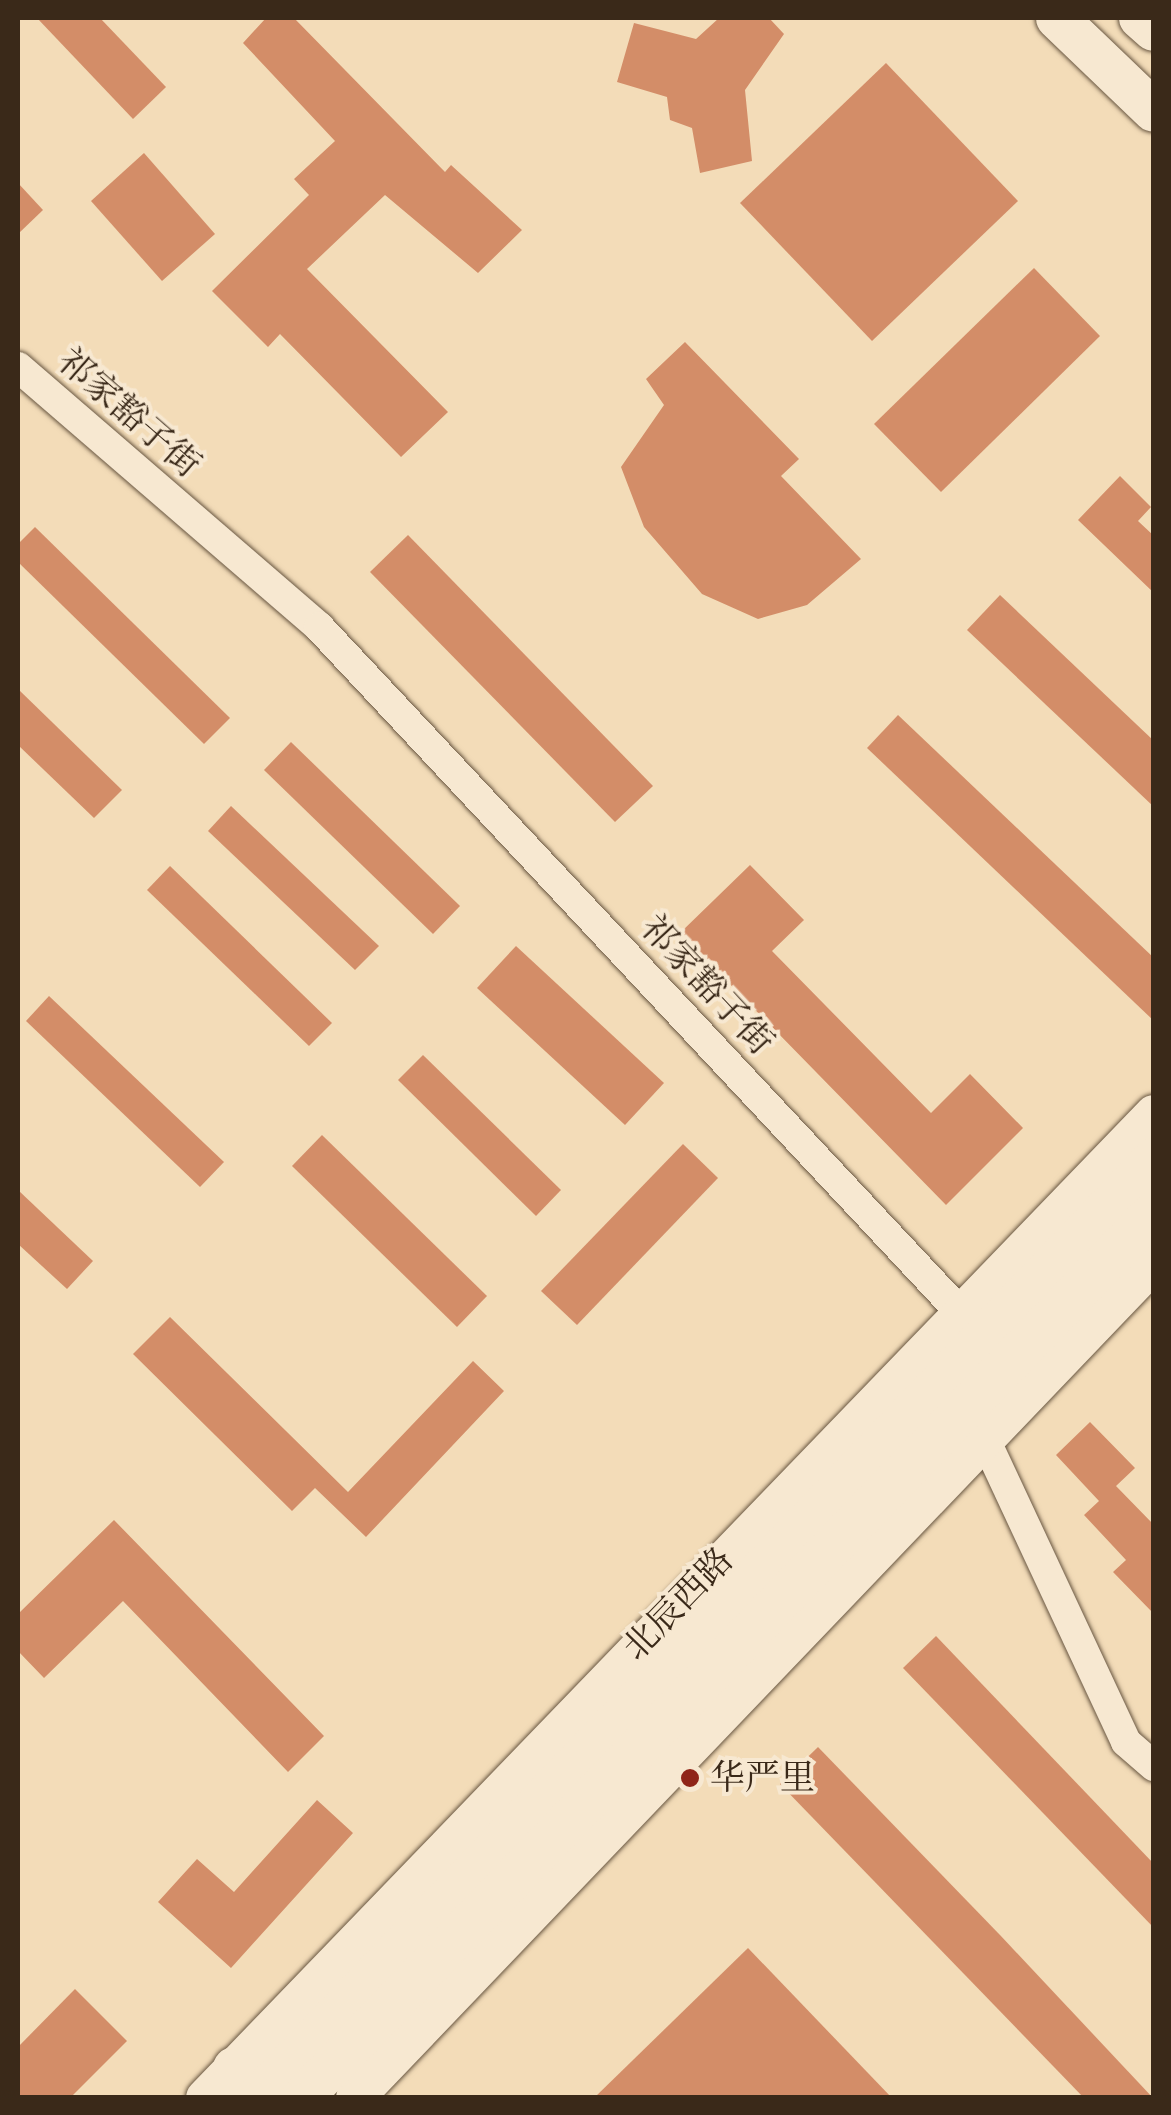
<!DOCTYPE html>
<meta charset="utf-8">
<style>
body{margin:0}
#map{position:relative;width:1171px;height:2115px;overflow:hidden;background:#f3dcb8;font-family:"IM FELL Double Pica","Noto Serif SC",serif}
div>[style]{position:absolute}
.building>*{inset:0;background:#d38d68}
.roads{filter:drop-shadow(0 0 2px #685641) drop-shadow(0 0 2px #685641)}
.minor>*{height:30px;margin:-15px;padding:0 15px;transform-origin:15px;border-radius:15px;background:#f7e8d1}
.tertiary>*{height:38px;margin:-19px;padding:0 19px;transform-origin:19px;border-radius:19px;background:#f7e8d1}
.secondary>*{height:42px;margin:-21px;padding:0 21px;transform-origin:21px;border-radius:21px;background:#f7e8d1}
.dots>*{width:28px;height:28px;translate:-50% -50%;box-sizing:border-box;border:5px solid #f7e8d1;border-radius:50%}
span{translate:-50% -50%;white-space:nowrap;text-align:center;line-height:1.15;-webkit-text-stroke:8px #f7e8d1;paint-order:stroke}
.street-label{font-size:35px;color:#3a2919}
.poi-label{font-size:35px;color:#3a2919}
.left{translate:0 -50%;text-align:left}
.frame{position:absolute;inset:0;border:20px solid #3a2919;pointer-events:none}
</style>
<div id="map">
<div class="building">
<i style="clip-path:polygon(37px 18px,100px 18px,166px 87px,133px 119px)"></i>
<i style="clip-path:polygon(266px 18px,294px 18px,445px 172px,451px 165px,522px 230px,478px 273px,385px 195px,307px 269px,448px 412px,401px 457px,280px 334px,268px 347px,212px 291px,309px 195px,294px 179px,335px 141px,243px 43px)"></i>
<i style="clip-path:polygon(719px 18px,769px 18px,784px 34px,745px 90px,752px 161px,700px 173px,692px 128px,670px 120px,667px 97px,617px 82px,634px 23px,696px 39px)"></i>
<i style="clip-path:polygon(886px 63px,1018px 201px,872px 341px,740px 203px)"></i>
<i style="clip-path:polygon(144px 153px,215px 234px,162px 281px,91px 201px)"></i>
<i style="clip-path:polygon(18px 183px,43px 210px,18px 234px)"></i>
<i style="clip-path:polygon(1034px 268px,1100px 336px,941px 492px,874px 424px)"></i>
<i style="clip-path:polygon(685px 342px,799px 459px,781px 476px,861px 559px,807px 605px,758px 619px,702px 594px,644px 527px,621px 467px,664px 405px,646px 379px)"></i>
<i style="clip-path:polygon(1120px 476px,1151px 507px,1138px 521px,1154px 536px,1154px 593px,1078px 520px)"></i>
<i style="clip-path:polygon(35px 527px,230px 718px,204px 744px,18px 562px,18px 544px)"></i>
<i style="clip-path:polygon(408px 535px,653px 786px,615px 822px,370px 572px)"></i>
<i style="clip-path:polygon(1000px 595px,1154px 741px,1154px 807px,967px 630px)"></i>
<i style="clip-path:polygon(18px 689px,122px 790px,94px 818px,18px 745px)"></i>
<i style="clip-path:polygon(898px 715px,1154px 958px,1154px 1021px,867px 748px)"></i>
<i style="clip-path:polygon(291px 742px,460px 906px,433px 934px,264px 770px)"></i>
<i style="clip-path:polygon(231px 806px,379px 946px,355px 970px,208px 831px)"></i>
<i style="clip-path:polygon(750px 865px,804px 920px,772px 951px,931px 1113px,970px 1074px,1023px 1128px,946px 1205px,680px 933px)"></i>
<i style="clip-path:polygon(170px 866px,332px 1023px,309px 1046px,147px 890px)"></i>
<i style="clip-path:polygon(516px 946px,664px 1083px,625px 1125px,477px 988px)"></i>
<i style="clip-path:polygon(49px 996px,224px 1162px,200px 1187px,26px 1021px)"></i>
<i style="clip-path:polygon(423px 1055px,561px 1190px,536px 1216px,398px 1080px)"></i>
<i style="clip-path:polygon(322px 1135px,487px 1296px,457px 1327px,292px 1166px)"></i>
<i style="clip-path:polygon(683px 1144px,718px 1178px,577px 1325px,541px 1291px)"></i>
<i style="clip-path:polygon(18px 1190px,93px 1261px,67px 1289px,18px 1244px)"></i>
<i style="clip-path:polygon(170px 1317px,348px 1492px,473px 1361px,504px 1391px,366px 1537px,315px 1488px,292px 1511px,133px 1354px)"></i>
<i style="clip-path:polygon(1090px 1422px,1135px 1468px,1116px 1486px,1154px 1525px,1154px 1614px,1113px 1572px,1126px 1560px,1084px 1515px,1099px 1501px,1056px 1455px)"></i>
<i style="clip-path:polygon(114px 1520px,324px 1736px,288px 1772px,123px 1601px,44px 1678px,18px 1651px,18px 1614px)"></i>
<i style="clip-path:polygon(936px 1636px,1154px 1864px,1154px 1928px,903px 1668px)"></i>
<i style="clip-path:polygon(818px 1747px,1000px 1935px,1153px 2098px,1084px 2098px,780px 1784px)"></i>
<i style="clip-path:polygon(317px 1800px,353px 1833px,231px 1968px,158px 1902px,197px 1859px,234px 1892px)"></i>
<i style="clip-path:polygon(748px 1948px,892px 2098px,594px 2098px)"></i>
<i style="clip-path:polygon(75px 1989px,127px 2041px,70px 2098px,18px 2098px,18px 2047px)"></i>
</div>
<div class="roads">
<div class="minor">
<i style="left:18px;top:367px;width:398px;rotate:40.8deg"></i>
<i style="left:319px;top:627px;width:959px;rotate:46.9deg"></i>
<i style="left:976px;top:1420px;width:355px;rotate:65deg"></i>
<i style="left:1126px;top:1742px;width:37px;rotate:41deg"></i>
</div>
<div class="tertiary">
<i style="left:205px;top:2098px;width:1367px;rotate:-46.04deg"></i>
<i style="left:355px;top:2098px;width:1156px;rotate:-46.26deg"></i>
</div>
<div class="secondary">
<i style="left:1057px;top:18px;width:134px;rotate:43.8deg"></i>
<i style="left:1140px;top:18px;width:18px;rotate:41deg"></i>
<i style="left:234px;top:2068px;width:37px;rotate:44deg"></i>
<i style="left:257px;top:2098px;width:1299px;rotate:-46.31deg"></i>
<i style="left:302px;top:2098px;width:1229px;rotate:-46.12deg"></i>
</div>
</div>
<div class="dots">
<i style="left:690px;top:1778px;background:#8f2418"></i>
</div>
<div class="street-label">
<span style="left:129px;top:413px;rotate:41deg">祁家豁子街</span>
<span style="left:707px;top:985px;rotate:47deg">祁家豁子街</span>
<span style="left:678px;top:1604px;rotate:-46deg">北辰西路</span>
</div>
<div class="poi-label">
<span class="left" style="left:710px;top:1778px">华严里</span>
</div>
<div class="frame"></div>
</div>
